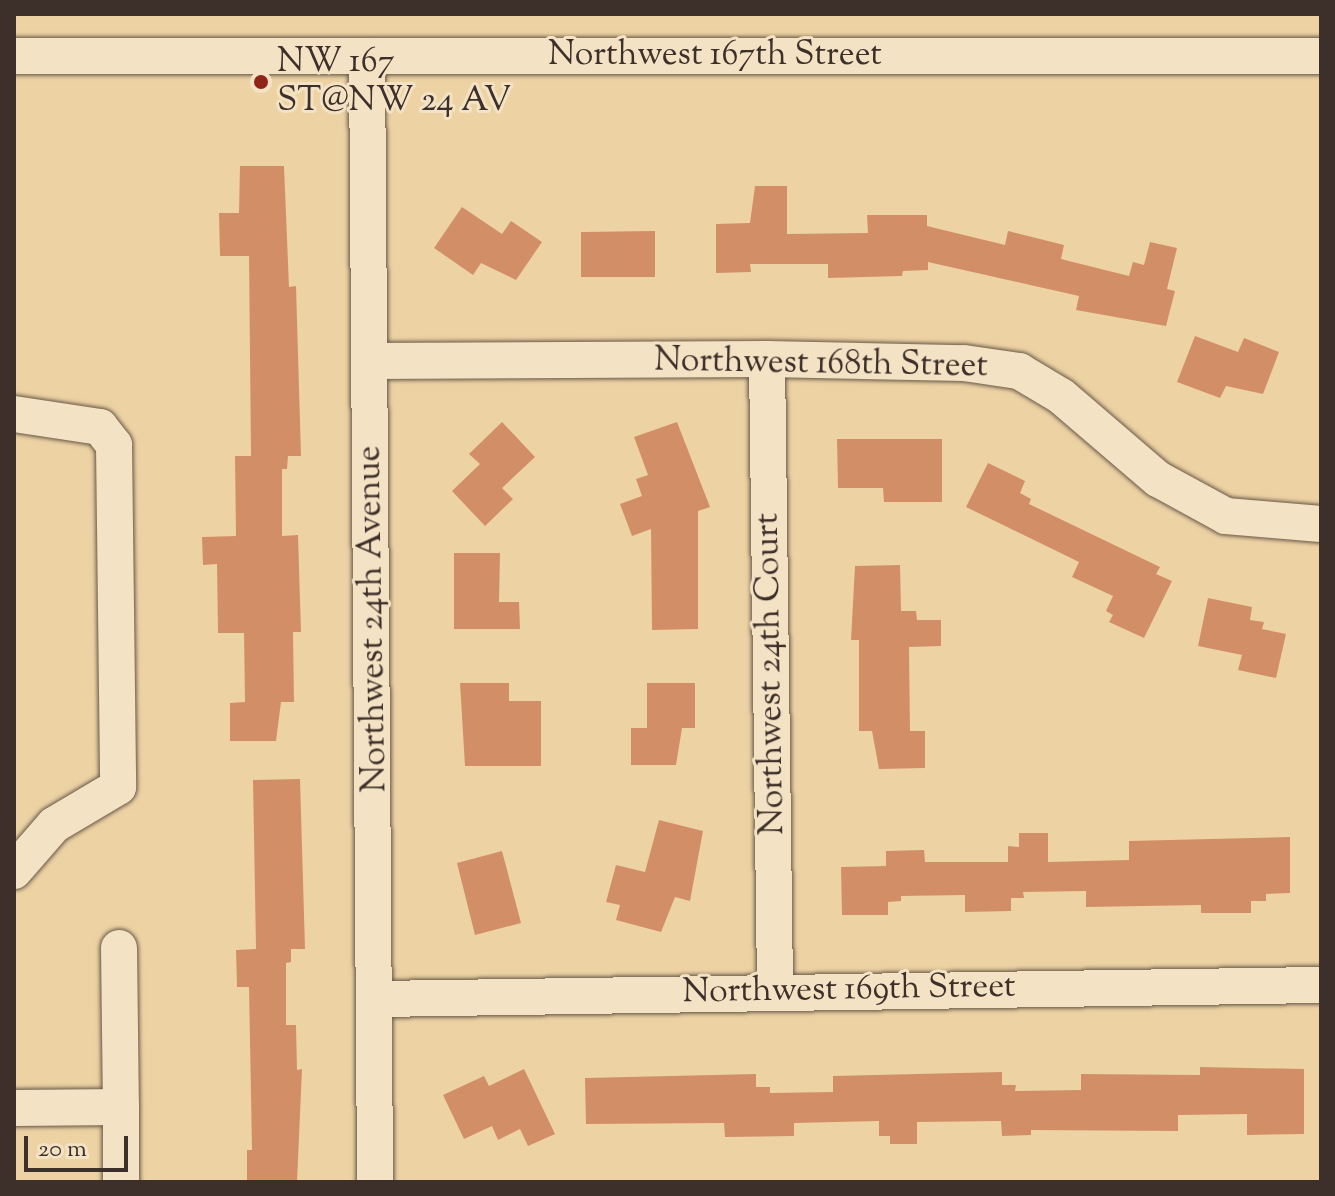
<!DOCTYPE html>
<style>
body{margin:0}
#map{position:relative;width:1335px;height:1196px;overflow:hidden;background:#edd3a4;font-family:"Sorts Mill Goudy",serif}
div>[style]{position:absolute}
.building>*{inset:0;background:#d28f67}
.roads{filter:drop-shadow(0 0 2px #695848) drop-shadow(0 0 2px #695848)}
.minor>*{height:36px;margin:-18px;padding:0 18px;transform-origin:18px;border-radius:18px;background:#f3e2c4}
.dots>*{width:22px;height:22px;translate:-50% -50%;box-sizing:border-box;border:4px solid #f3e2c4;border-radius:50%}
span{translate:-50% -50%;white-space:nowrap;text-align:center;line-height:1.15;-webkit-text-stroke:6px #f3e2c4;paint-order:stroke}
.street-label{font-size:34px;color:#3d2f2a}
.poi-label{font-size:34px;color:#3d2f2a}
.left{translate:0 -50%;text-align:left}
.frame{position:absolute;inset:0;border:16px solid #3d2f2a;pointer-events:none}
.scale{position:absolute;left:24px;top:1136px;width:104px;height:36px;box-sizing:border-box;border:4px solid #3d2f2a;border-top:0;padding-left:10px;font-size:24px;line-height:28px;white-space:nowrap;color:#3d2f2a;-webkit-text-stroke:6px #f3e2c4;paint-order:stroke}
</style>
<div id="map">
<div class="building">
<i style="clip-path:polygon(240px 166px,284px 166px,289px 287px,296px 286px,301px 456px,288px 456px,287px 469px,282px 469px,282px 536px,298px 535px,301px 632px,293px 632px,294px 702px,281px 702px,276px 741px,230px 741px,230px 703px,245px 702px,244px 633px,218px 633px,217px 564px,203px 565px,202px 537px,236px 536px,235px 456px,251px 456px,249px 256px,220px 256px,219px 213px,239px 213px)"></i>
<i style="clip-path:polygon(755px 186px,787px 186px,787px 234px,868px 233px,867px 215px,927px 215px,927px 226px,1005px 245px,1008px 231px,1064px 245px,1061px 259px,1129px 276px,1133px 262px,1144px 265px,1150px 242px,1177px 248px,1167px 289px,1175px 291px,1166px 326px,1076px 310px,1079px 296px,928px 262px,928px 270px,903px 271px,902px 276px,828px 278px,828px 264px,750px 264px,751px 272px,716px 273px,716px 224px,750px 223px)"></i>
<i style="clip-path:polygon(462px 207px,502px 234px,511px 221px,542px 242px,516px 280px,481px 263px,473px 275px,434px 248px)"></i>
<i style="clip-path:polygon(655px 231px,655px 277px,581px 277px,581px 232px)"></i>
<i style="clip-path:polygon(1195px 336px,1238px 352px,1244px 338px,1279px 352px,1263px 394px,1226px 386px,1220px 398px,1177px 382px)"></i>
<i style="clip-path:polygon(502px 422px,535px 457px,502px 488px,513px 499px,485px 526px,452px 491px,480px 464px,469px 454px)"></i>
<i style="clip-path:polygon(677px 422px,710px 507px,698px 511px,698px 629px,652px 630px,651px 529px,632px 536px,620px 504px,642px 496px,636px 479px,648px 475px,634px 437px)"></i>
<i style="clip-path:polygon(837px 439px,942px 439px,942px 502px,884px 502px,883px 488px,838px 488px)"></i>
<i style="clip-path:polygon(988px 463px,1025px 481px,1020px 493px,1031px 499px,1029px 504px,1160px 567px,1156px 574px,1172px 581px,1144px 638px,1109px 622px,1113px 615px,1106px 611px,1113px 596px,1072px 577px,1079px 562px,966px 507px)"></i>
<i style="clip-path:polygon(454px 553px,500px 553px,499px 602px,519px 602px,520px 629px,454px 629px)"></i>
<i style="clip-path:polygon(900px 565px,901px 611px,916px 611px,917px 620px,941px 620px,941px 646px,909px 647px,910px 731px,925px 731px,925px 768px,879px 769px,872px 731px,859px 731px,859px 640px,851px 640px,855px 566px)"></i>
<i style="clip-path:polygon(1208px 598px,1252px 607px,1250px 620px,1264px 622px,1262px 629px,1286px 634px,1276px 678px,1238px 670px,1242px 655px,1198px 646px)"></i>
<i style="clip-path:polygon(460px 683px,509px 683px,509px 701px,541px 701px,541px 766px,465px 766px)"></i>
<i style="clip-path:polygon(647px 683px,695px 683px,695px 728px,682px 728px,676px 765px,631px 765px,631px 728px,647px 728px)"></i>
<i style="clip-path:polygon(300px 779px,305px 949px,291px 949px,291px 962px,286px 963px,286px 1025px,296px 1025px,297px 1070px,302px 1069px,297px 1182px,247px 1182px,247px 1150px,252px 1150px,249px 987px,237px 987px,236px 950px,256px 949px,253px 780px)"></i>
<i style="clip-path:polygon(659px 820px,703px 831px,690px 901px,675px 897px,661px 932px,616px 920px,620px 905px,606px 902px,616px 865px,645px 872px)"></i>
<i style="clip-path:polygon(1019px 833px,1048px 833px,1048px 862px,1129px 860px,1129px 841px,1290px 837px,1290px 893px,1266px 894px,1266px 901px,1251px 901px,1251px 913px,1201px 913px,1201px 905px,1086px 907px,1086px 891px,1023px 892px,1024px 898px,1011px 898px,1011px 911px,965px 912px,965px 895px,901px 896px,901px 901px,888px 902px,888px 915px,842px 915px,841px 867px,886px 866px,886px 851px,924px 850px,925px 862px,1008px 862px,1008px 846px,1019px 847px)"></i>
<i style="clip-path:polygon(502px 851px,521px 923px,475px 935px,457px 863px)"></i>
<i style="clip-path:polygon(1200px 1067px,1304px 1069px,1304px 1134px,1247px 1135px,1247px 1114px,1178px 1115px,1178px 1131px,1031px 1130px,1031px 1135px,1002px 1136px,1001px 1121px,917px 1122px,917px 1144px,890px 1144px,890px 1136px,879px 1136px,879px 1121px,794px 1123px,794px 1136px,725px 1137px,724px 1123px,586px 1124px,585px 1078px,756px 1074px,756px 1087px,770px 1087px,770px 1093px,833px 1092px,833px 1076px,1002px 1072px,1002px 1085px,1016px 1085px,1015px 1091px,1081px 1090px,1081px 1074px,1200px 1075px)"></i>
<i style="clip-path:polygon(524px 1069px,555px 1134px,528px 1146px,520px 1129px,498px 1140px,492px 1126px,464px 1139px,443px 1095px,484px 1076px,489px 1086px)"></i>
</div>
<div class="roads">
<div class="minor">
<i style="left:14px;top:56px;width:1307px"></i>
<i style="left:367px;top:56px;width:1126px;rotate:89.59deg"></i>
<i style="left:767px;top:359px;width:631px;rotate:89.27deg"></i>
<i style="left:370px;top:361px;width:397px;rotate:-0.3deg"></i>
<i style="left:767px;top:359px;width:197px;rotate:1.2deg"></i>
<i style="left:964px;top:363px;width:56px;rotate:8.3deg"></i>
<i style="left:1019px;top:371px;width:49px;rotate:30.8deg"></i>
<i style="left:1061px;top:396px;width:128px;rotate:40.6deg"></i>
<i style="left:1158px;top:479px;width:77px;rotate:28.6deg"></i>
<i style="left:1226px;top:516px;width:95px;rotate:4.8deg"></i>
<i style="left:14px;top:414px;width:87px;rotate:8.6deg"></i>
<i style="left:100px;top:427px;width:23px;rotate:52deg"></i>
<i style="left:114px;top:445px;width:342px;rotate:89.3deg"></i>
<i style="left:118px;top:787px;width:74px;rotate:149.3deg"></i>
<i style="left:54px;top:825px;width:61px;rotate:131deg"></i>
<i style="left:119px;top:948px;width:159px;rotate:89.3deg"></i>
<i style="left:377px;top:999px;width:944px;rotate:-0.85deg"></i>
<i style="left:14px;top:1108px;width:107px;rotate:-0.5deg"></i>
<i style="left:121px;top:1107px;width:75px;rotate:90deg"></i>
</div>
</div>
<div class="dots">
<i style="left:261px;top:82px;background:#8f2418"></i>
</div>
<div class="street-label">
<span style="left:715px;top:56px">Northwest 167th Street</span>
<span style="left:821px;top:364px;rotate:1deg">Northwest 168th Street</span>
<span style="left:373px;top:619px;rotate:-91deg">Northwest 24th Avenue</span>
<span style="left:771px;top:674px;rotate:-91deg">Northwest 24th Court</span>
<span style="left:849px;top:990px;rotate:-1deg">Northwest 169th Street</span>
</div>
<div class="poi-label">
<span class="left" style="left:277px;top:82px">NW 167<br>ST@NW 24 AV</span>
</div>
<div class="frame"></div>
<div class="scale">20 m</div>
</div>
